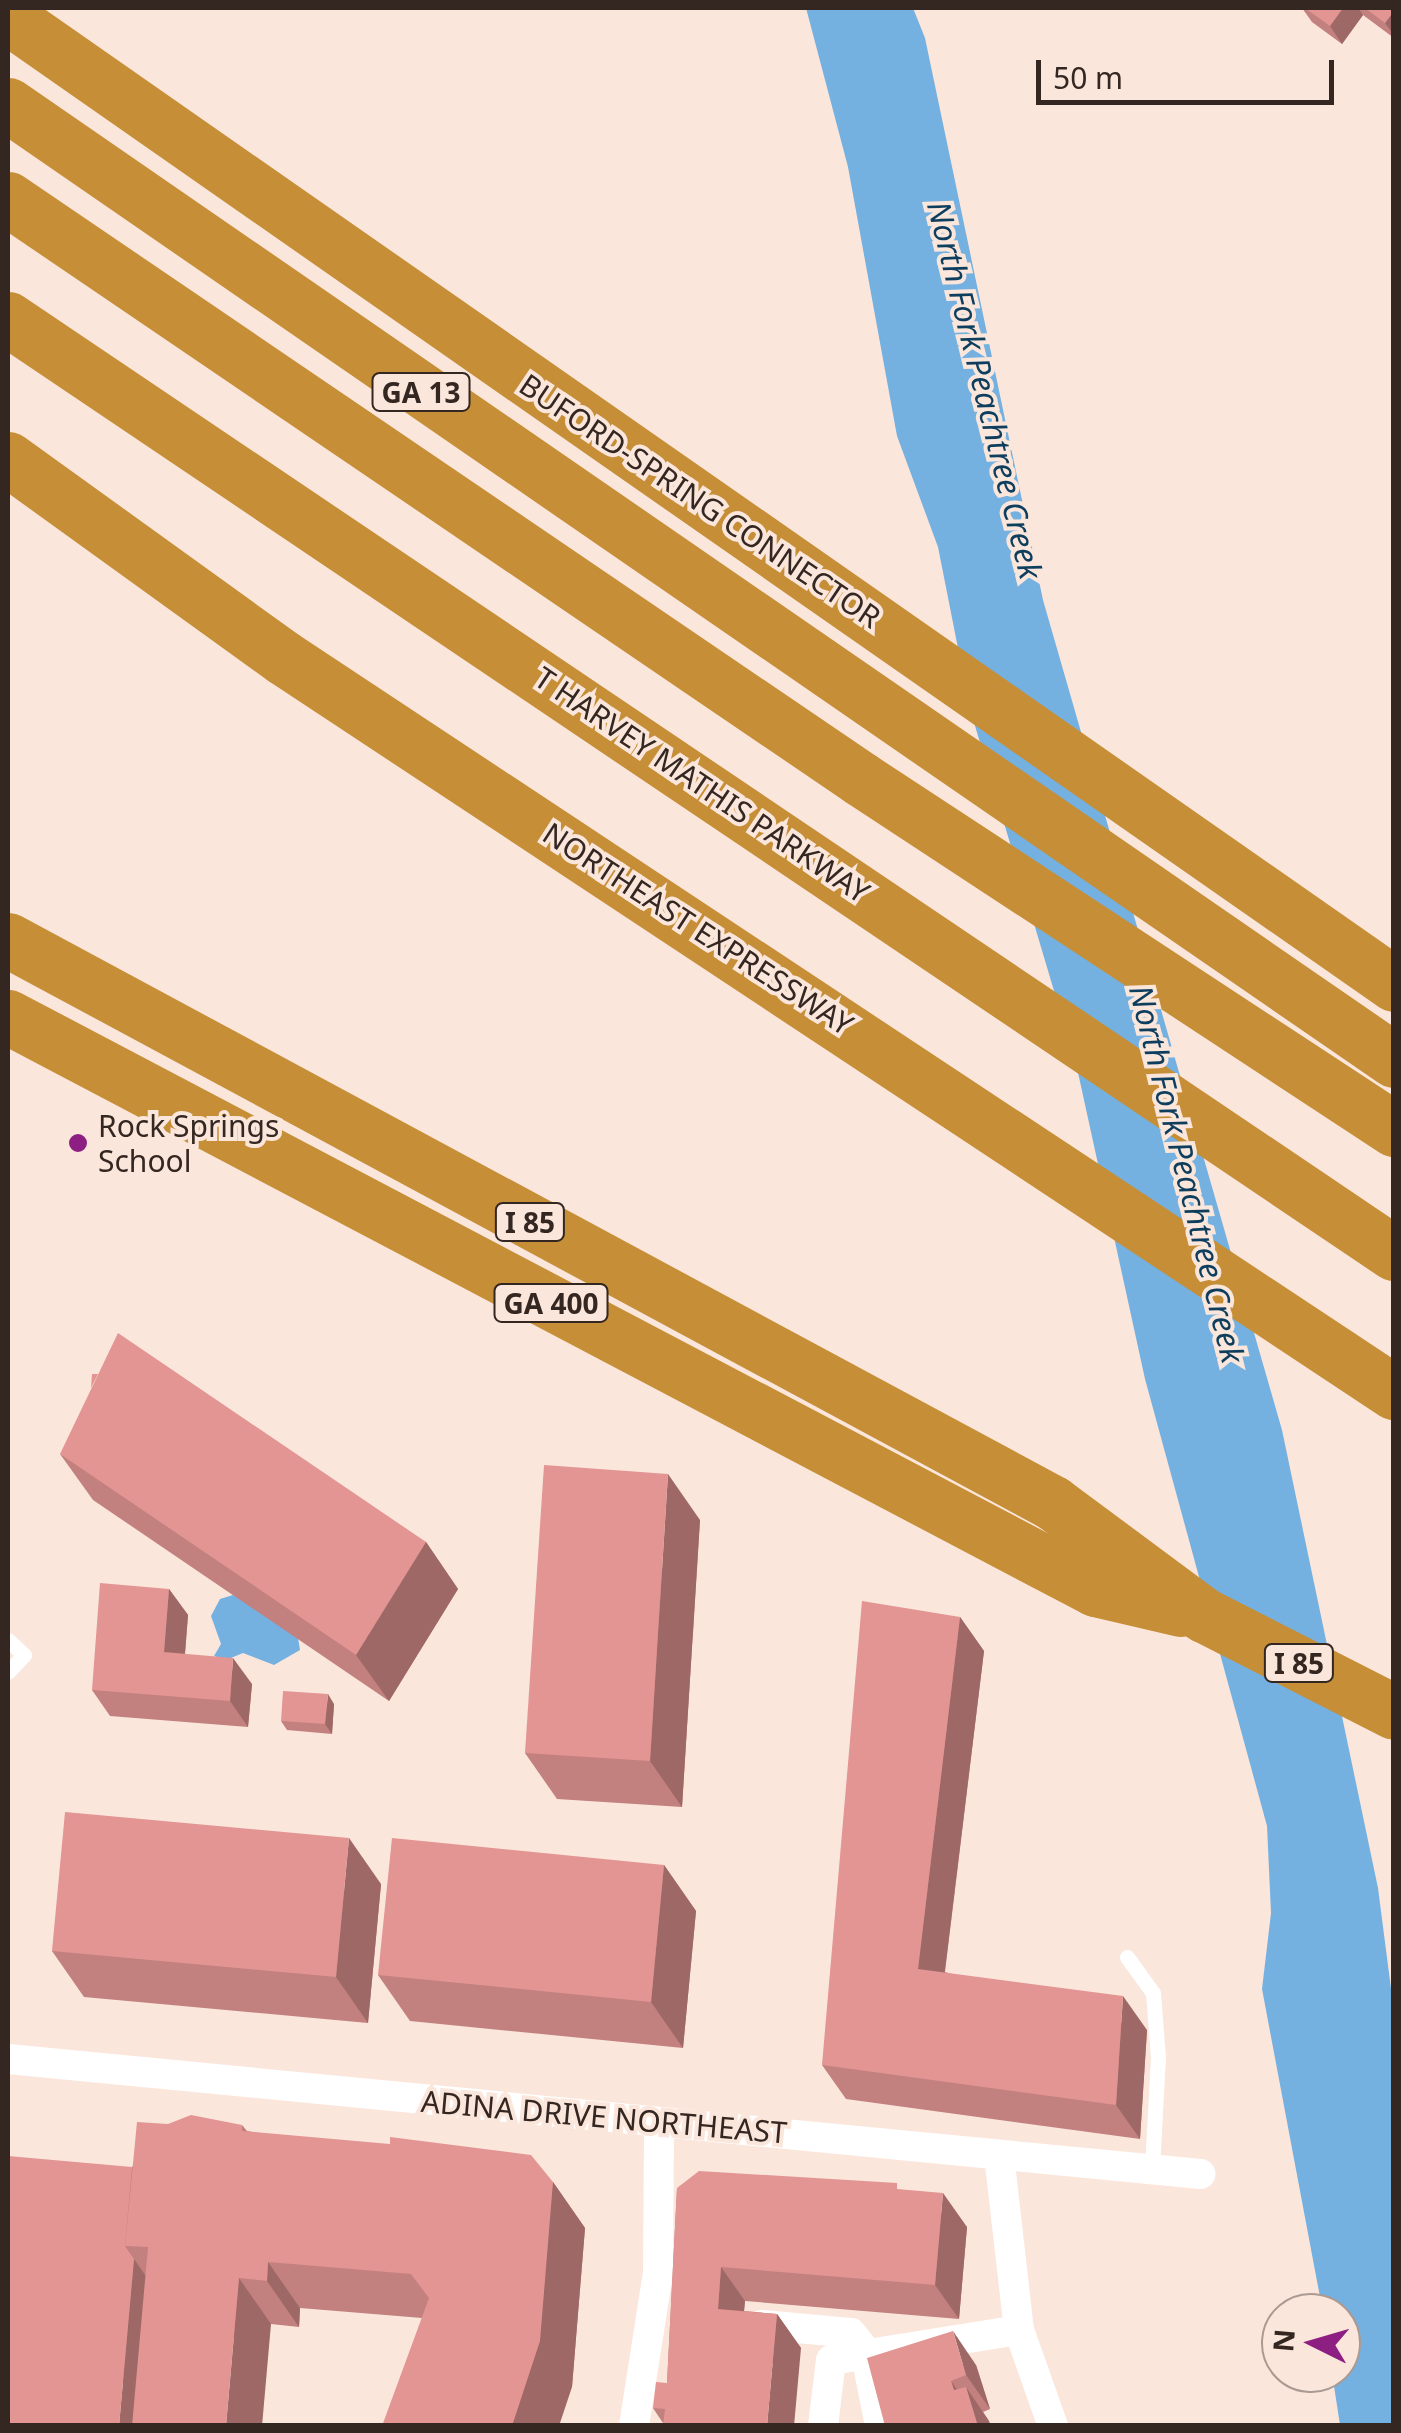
<!DOCTYPE html>
<style>
body{margin:0}
#map{position:relative;width:1401px;height:2433px;overflow:hidden;background:#fbe6dc;font-family:"Noto Sans",sans-serif}
div>[style]{position:absolute}
.water>*{inset:0;background:#74b1e1}
.lane>*{height:15px;margin:-7.5px;padding:0 7.5px;transform-origin:7.5px;border-radius:7.5px;background:#fff}
.street>*{height:30px;margin:-15px;padding:0 15px;transform-origin:15px;border-radius:15px;background:#fff}
.highway>*{height:55px;margin:-27.5px;padding:0 27.5px;transform-origin:27.5px;border-radius:27.5px;background:#c68e36}
.wall>*{inset:0;background:#c2807e}
.shaded-wall>*{inset:0;background:#9e6866}
.building>*{inset:0;background:#e29592}
.dots>*{width:28px;height:28px;translate:-50% -50%;box-sizing:border-box;border:5px solid #fbe6dc;border-radius:50%}
span{translate:-50% -50%;white-space:nowrap;text-align:center;line-height:1.15;-webkit-text-stroke:8px #fbe6dc;paint-order:stroke}
.shield-label span{padding:2px 8px;background:#fbe6dc;border:2px solid;border-radius:8px;-webkit-text-stroke-width:0}
.shield-label{font-size:28px;color:#342721;font-weight:700}
.street-label{font-size:30px;color:#342721}
.poi-label{font-size:30px;color:#342721}
.left{translate:0 -50%;text-align:left}
.water-label{font-size:32px;color:#0d3e5d;font-style:italic}
.frame{position:absolute;inset:0;border:10px solid #342721;pointer-events:none}
.north{position:absolute;left:1261px;top:2293px;width:100px;height:100px;box-sizing:border-box;background:#fbe6dc;border:2px solid #ab9a91;border-radius:50%;rotate:275deg;font-size:28px;font-weight:700;line-height:40px;text-align:center;color:#342721}
.north::after{content:'';display:block;margin:auto;width:35px;height:45px;background:#8d1f82;clip-path:polygon(50% 0,100% 100%,50% 72%,0 100%)}
.scale{position:absolute;left:1036px;top:60px;width:298px;height:45px;box-sizing:border-box;border:5px solid #342721;border-top:0;padding-left:12px;font-size:30px;line-height:35px;white-space:nowrap;color:#342721;-webkit-text-stroke:8px #fbe6dc;paint-order:stroke}
</style>
<div id="map">
<div class="water">
<i style="clip-path:polygon(806px 8px,913px 8px,925px 38px,1043px 600px,1282px 1430px,1378px 1888px,1393px 2004px,1393px 2425px,1340px 2425px,1332px 2373px,1341px 2373px,1341px 2313px,1323px 2313px,1262px 1989px,1271px 1913px,1267px 1826px,1145px 1379px,1077px 1068px,970px 709px,938px 547px,897px 436px,848px 167px)"></i>
<i style="clip-path:polygon(233px 1595px,297px 1632px,300px 1650px,274px 1665px,243px 1653px,226px 1660px,214px 1656px,221px 1644px,211px 1616px,220px 1599px)"></i>
</div>
<div class="lane">
<i style="left:8px;top:1640px;width:22px;rotate:43deg"></i>
<i style="left:8px;top:1672px;width:23px;rotate:-47deg"></i>
<i style="left:1127px;top:1957px;width:44px;rotate:54.2deg"></i>
<i style="left:1153px;top:1993px;width:64px;rotate:85.5deg"></i>
<i style="left:1158px;top:2057px;width:112px;rotate:93.1deg"></i>
</div>
<div class="street">
<i style="left:8px;top:2059px;width:1198px;rotate:5.51deg"></i>
<i style="left:999px;top:2155px;width:176px;rotate:83.5deg"></i>
<i style="left:1019px;top:2330px;width:102px;rotate:70.5deg"></i>
<i style="left:762px;top:2325px;width:89px;rotate:5.1deg"></i>
<i style="left:851px;top:2333px;width:22px;rotate:51deg"></i>
<i style="left:865px;top:2350px;width:77px;rotate:78.8deg"></i>
<i style="left:634px;top:2426px;width:156px;rotate:-81.1deg"></i>
<i style="left:658px;top:2272px;width:149px;rotate:-89.6deg"></i>
<i style="left:823px;top:2426px;width:66px;rotate:-83.1deg"></i>
<i style="left:831px;top:2360px;width:190px;rotate:-9.1deg"></i>
</div>
<div class="highway">
<i style="left:8px;top:17px;width:1690px;rotate:34.9deg"></i>
<i style="left:8px;top:105px;width:1683px;rotate:34.57deg"></i>
<i style="left:8px;top:199px;width:1032px;rotate:34.21deg"></i>
<i style="left:861px;top:779px;width:638px;rotate:33.29deg"></i>
<i style="left:8px;top:319px;width:1671px;rotate:33.98deg"></i>
<i style="left:8px;top:459px;width:340px;rotate:35.8deg"></i>
<i style="left:284px;top:658px;width:1331px;rotate:33.48deg"></i>
<i style="left:8px;top:940px;width:1187px;rotate:28.31deg"></i>
<i style="left:1053px;top:1503px;width:188px;rotate:36.6deg"></i>
<i style="left:1204px;top:1615px;width:213px;rotate:27deg"></i>
<i style="left:8px;top:1017px;width:1228px;rotate:27.75deg"></i>
<i style="left:1095px;top:1589px;width:88px;rotate:13.1deg"></i>
</div>
<div class="wall">
<i style="clip-path:polygon(1302px 8px,1394px 8px,1394px 38px,1363px 15px,1342px 44px,1312px 22px)"></i>
<i style="clip-path:polygon(60px 1454px,426px 1542px,458px 1589px,389px 1701px,93px 1500px)"></i>
<i style="clip-path:polygon(700px 1520px,682px 1807px,557px 1799px,525px 1753px)"></i>
<i style="clip-path:polygon(169px 1589px,188px 1615px,185px 1654px,252px 1684px,248px 1727px,110px 1716px,92px 1690px)"></i>
<i style="clip-path:polygon(960px 1617px,984px 1651px,945px 1972px,1147px 2030px,1140px 2139px,846px 2099px,822px 2065px)"></i>
<i style="clip-path:polygon(334px 1704px,332px 1734px,287px 1730px,281px 1721px)"></i>
<i style="clip-path:polygon(664px 1865px,696px 1911px,683px 2048px,410px 2021px,378px 1975px)"></i>
<i style="clip-path:polygon(381px 1884px,368px 2023px,84px 1997px,52px 1951px)"></i>
<i style="clip-path:polygon(168px 2124px,242px 2125px,247px 2131px,553px 2182px,585px 2228px,572px 2387px,422px 2318px,300px 2308px,299px 2327px,271px 2324px,8px 2426px,132px 2167px)"></i>
<i style="clip-path:polygon(677px 2188px,902px 2190px,967px 2227px,959px 2319px,745px 2301px,744px 2311px,777px 2314px,801px 2348px,663px 2423px,653px 2408px,667px 2383px)"></i>
<i style="clip-path:polygon(867px 2358px,976px 2365px,990px 2409px,983px 2412px,989px 2421px)"></i>
</div>
<div class="shaded-wall">
<i style="clip-path:polygon(1343px 8px,1358px 8px,1363px 15px,1342px 44px,1330px 26px)"></i>
<i style="clip-path:polygon(1394px 11px,1394px 35px,1385px 23px)"></i>
<i style="clip-path:polygon(668px 1474px,700px 1520px,682px 1807px,650px 1761px)"></i>
<i style="clip-path:polygon(426px 1542px,458px 1589px,389px 1701px,356px 1655px)"></i>
<i style="clip-path:polygon(169px 1589px,188px 1615px,183px 1678px,164px 1652px)"></i>
<i style="clip-path:polygon(960px 1617px,984px 1651px,941px 2002px,918px 1969px)"></i>
<i style="clip-path:polygon(233px 1658px,252px 1684px,248px 1727px,230px 1701px)"></i>
<i style="clip-path:polygon(328px 1694px,334px 1704px,332px 1734px,325px 1724px)"></i>
<i style="clip-path:polygon(349px 1838px,381px 1884px,368px 2023px,336px 1977px)"></i>
<i style="clip-path:polygon(664px 1865px,696px 1911px,683px 2048px,651px 2002px)"></i>
<i style="clip-path:polygon(1123px 1996px,1147px 2030px,1140px 2139px,1116px 2105px)"></i>
<i style="clip-path:polygon(553px 2182px,585px 2228px,572px 2387px,559px 2426px,512px 2426px)"></i>
<i style="clip-path:polygon(943px 2193px,967px 2227px,959px 2319px,935px 2285px)"></i>
<i style="clip-path:polygon(134px 2259px,157px 2292px,146px 2426px,119px 2426px)"></i>
<i style="clip-path:polygon(268px 2262px,300px 2308px,299px 2327px,267px 2281px)"></i>
<i style="clip-path:polygon(721px 2267px,745px 2301px,741px 2343px,718px 2309px)"></i>
<i style="clip-path:polygon(239px 2278px,271px 2324px,262px 2426px,226px 2426px)"></i>
<i style="clip-path:polygon(777px 2314px,801px 2348px,794px 2426px,767px 2426px)"></i>
<i style="clip-path:polygon(953px 2331px,976px 2365px,990px 2409px,966px 2375px)"></i>
<i style="clip-path:polygon(951px 2381px,974px 2414px,966px 2387px,989px 2421px,991px 2426px,978px 2426px,954px 2390px)"></i>
</div>
<div class="building">
<i style="clip-path:polygon(1305px 8px,1343px 8px,1330px 26px)"></i>
<i style="clip-path:polygon(1365px 8px,1394px 8px,1394px 11px,1385px 23px)"></i>
<i style="clip-path:polygon(118px 1333px,426px 1542px,356px 1655px,60px 1454px)"></i>
<i style="clip-path:polygon(92px 1374px,98px 1374px,91px 1388px)"></i>
<i style="clip-path:polygon(544px 1465px,668px 1474px,650px 1761px,525px 1753px)"></i>
<i style="clip-path:polygon(100px 1583px,169px 1589px,164px 1652px,233px 1658px,230px 1701px,92px 1690px)"></i>
<i style="clip-path:polygon(862px 1601px,960px 1617px,918px 1969px,1123px 1996px,1116px 2105px,822px 2065px)"></i>
<i style="clip-path:polygon(283px 1691px,328px 1694px,325px 1724px,281px 1721px)"></i>
<i style="clip-path:polygon(65px 1812px,349px 1838px,336px 1977px,52px 1951px)"></i>
<i style="clip-path:polygon(392px 1838px,664px 1865px,651px 2002px,378px 1975px)"></i>
<i style="clip-path:polygon(191px 2115px,242px 2125px,242px 2131px,390px 2144px,390px 2137px,531px 2155px,553px 2182px,540px 2341px,512px 2426px,382px 2426px,429px 2298px,411px 2274px,268px 2262px,267px 2281px,239px 2278px,226px 2426px,132px 2426px,148px 2247px,125px 2246px,137px 2122px,168px 2124px)"></i>
<i style="clip-path:polygon(8px 2156px,132px 2167px,125px 2246px,134px 2259px,119px 2426px,8px 2426px)"></i>
<i style="clip-path:polygon(699px 2171px,897px 2183px,897px 2189px,943px 2193px,935px 2285px,721px 2267px,718px 2309px,777px 2314px,767px 2426px,663px 2426px,665px 2409px,653px 2408px,656px 2382px,667px 2383px,677px 2188px)"></i>
<i style="clip-path:polygon(953px 2331px,966px 2375px,951px 2381px,954px 2390px,966px 2387px,978px 2426px,885px 2426px,867px 2358px)"></i>
</div>
<div class="dots">
<i style="left:78px;top:1143px;background:#8d1f82"></i>
</div>
<div class="shield-label">
<span style="left:421px;top:392px">GA 13</span>
<span style="left:530px;top:1222px">I 85</span>
<span style="left:551px;top:1303px">GA 400</span>
<span style="left:1299px;top:1663px">I 85</span>
</div>
<div class="street-label">
<span style="left:700px;top:501px;rotate:34deg">BUFORD-SPRING CONNECTOR</span>
<span style="left:702px;top:785px;rotate:34deg">T HARVEY MATHIS PARKWAY</span>
<span style="left:698px;top:929px;rotate:33deg">NORTHEAST EXPRESSWAY</span>
<span style="left:604px;top:2117px;rotate:5deg">ADINA DRIVE NORTHEAST</span>
</div>
<div class="poi-label">
<span class="left" style="left:98px;top:1143px">Rock Springs<br>School</span>
</div>
<div class="water-label">
<span style="left:985px;top:390px;rotate:76deg">North Fork Peachtree Creek</span>
<span style="left:1187px;top:1174px;rotate:76deg">North Fork Peachtree Creek</span>
</div>
<div class="frame"></div>
<div class="north">N</div>
<div class="scale">50 m</div>
</div>
